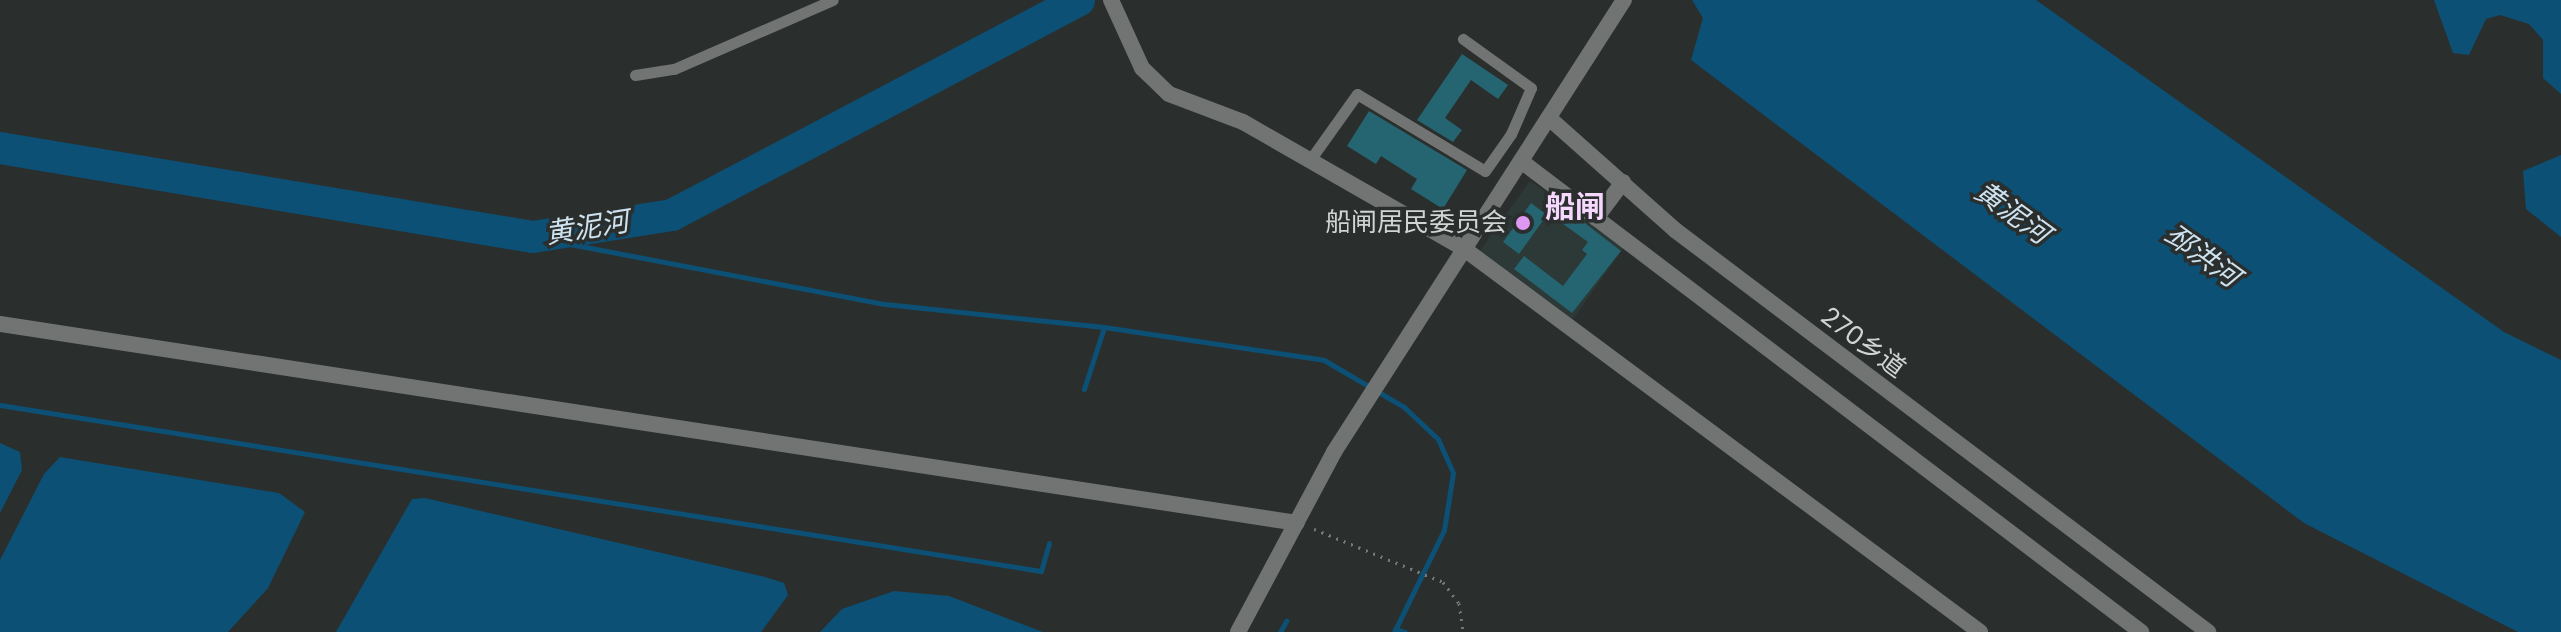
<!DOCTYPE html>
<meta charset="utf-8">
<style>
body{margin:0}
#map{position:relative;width:2561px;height:632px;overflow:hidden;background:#2a2f2e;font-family:Poppins,"Noto Sans SC",sans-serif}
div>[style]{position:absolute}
.built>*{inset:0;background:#2c3937}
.water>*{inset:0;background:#0c5075}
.stream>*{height:5px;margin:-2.5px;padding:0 2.5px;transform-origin:2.5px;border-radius:2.5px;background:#0c5075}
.river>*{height:32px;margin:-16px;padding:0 16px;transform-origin:16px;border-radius:16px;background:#0c5075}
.building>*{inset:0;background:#256471}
.path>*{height:3px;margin-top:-1.5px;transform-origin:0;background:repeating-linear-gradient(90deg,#757a79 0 2px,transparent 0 8px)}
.service>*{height:11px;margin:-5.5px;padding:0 5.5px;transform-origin:5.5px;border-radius:5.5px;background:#717472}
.minor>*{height:16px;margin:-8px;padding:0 8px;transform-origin:8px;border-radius:8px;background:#717472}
.tertiary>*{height:16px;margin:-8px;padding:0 8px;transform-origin:8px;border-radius:8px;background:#717472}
.dots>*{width:22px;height:22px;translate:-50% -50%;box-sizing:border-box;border:4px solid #2a2f2e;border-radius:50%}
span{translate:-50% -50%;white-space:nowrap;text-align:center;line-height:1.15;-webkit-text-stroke:7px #2a2f2e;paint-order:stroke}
.poi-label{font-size:26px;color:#d0d4d3}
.right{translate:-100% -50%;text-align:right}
.street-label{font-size:26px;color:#d0d4d3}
.water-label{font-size:28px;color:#cfe2f0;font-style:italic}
.quarter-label{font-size:30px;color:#f6d8fe;font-weight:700}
</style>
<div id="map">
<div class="built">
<i style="clip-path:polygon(1530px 181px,1624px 247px,1573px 319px,1479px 252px)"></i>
</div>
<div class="water">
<i style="clip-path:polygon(1692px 0,2036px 0,2504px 332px,2561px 360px,2561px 632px,2518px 632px,2304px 523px,1691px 60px,1703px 18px)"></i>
<i style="clip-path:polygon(2434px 0,2561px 0,2561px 94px,2543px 78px,2543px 40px,2529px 24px,2500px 15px,2486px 19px,2469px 55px,2453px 53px)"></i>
<i style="clip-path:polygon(2561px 155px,2561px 237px,2526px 209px,2523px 171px)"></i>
<i style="clip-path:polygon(0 443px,20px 452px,22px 470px,0 513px)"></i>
<i style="clip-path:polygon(60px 457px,279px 493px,305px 512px,268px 588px,228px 632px,0 632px,0 560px,44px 474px)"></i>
<i style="clip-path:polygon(425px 498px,765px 577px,784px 583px,788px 595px,761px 632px,336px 632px,412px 499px)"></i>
<i style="clip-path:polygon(894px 591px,949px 596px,1043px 632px,820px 632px,842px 609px)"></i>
</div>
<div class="stream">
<i style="left:533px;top:237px;width:358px;rotate:10.8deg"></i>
<i style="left:885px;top:304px;width:220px;rotate:6deg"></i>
<i style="left:1104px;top:327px;width:222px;rotate:8.5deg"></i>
<i style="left:1324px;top:360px;width:93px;rotate:30.4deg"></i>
<i style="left:1404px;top:407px;width:47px;rotate:43.3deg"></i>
<i style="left:1438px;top:439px;width:37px;rotate:66deg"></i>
<i style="left:1453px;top:473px;width:58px;rotate:99deg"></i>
<i style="left:1444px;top:530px;width:114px;rotate:116.1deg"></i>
<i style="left:1084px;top:389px;width:65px;rotate:-72.1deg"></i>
<i style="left:0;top:405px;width:1054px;rotate:9.06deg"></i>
<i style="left:1041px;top:571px;width:29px;rotate:-74deg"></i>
<i style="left:1395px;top:629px;width:10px;rotate:17deg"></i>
<i style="left:1280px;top:632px;width:13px;rotate:-61deg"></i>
</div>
<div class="river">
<i style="left:0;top:148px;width:540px;rotate:9.48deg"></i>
<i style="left:533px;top:237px;width:141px;rotate:-9deg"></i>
<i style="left:672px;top:215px;width:460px;rotate:-27.8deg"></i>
</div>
<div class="building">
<i style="clip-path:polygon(1462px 54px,1508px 85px,1498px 99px,1471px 80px,1445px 118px,1462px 130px,1453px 142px,1417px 120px)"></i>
<i style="clip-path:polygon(1369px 111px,1467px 170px,1443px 209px,1411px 189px,1417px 179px,1381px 156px,1376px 164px,1347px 146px)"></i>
<i style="clip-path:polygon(1531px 203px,1547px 215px,1519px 254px,1503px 242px)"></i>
<i style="clip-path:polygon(1560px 204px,1621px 251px,1572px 313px,1514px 269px,1524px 256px,1563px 286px,1587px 254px,1582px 250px,1588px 242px,1552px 216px)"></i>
</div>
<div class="path">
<i style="left:1314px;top:529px;width:139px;rotate:22.3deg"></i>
<i style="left:1443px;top:582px;width:26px;rotate:53deg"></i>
<i style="left:1459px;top:603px;width:29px;rotate:82deg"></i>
</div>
<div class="service">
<i style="left:635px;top:75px;width:39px;rotate:-9deg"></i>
<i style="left:674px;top:69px;width:173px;rotate:-23.5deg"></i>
<i style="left:1310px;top:160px;width:81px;rotate:-54.5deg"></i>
<i style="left:1357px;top:94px;width:149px;rotate:31deg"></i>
<i style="left:1485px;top:171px;width:45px;rotate:-54.9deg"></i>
<i style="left:1511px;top:134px;width:50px;rotate:-66.5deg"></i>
<i style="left:1531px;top:88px;width:84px;rotate:-144.2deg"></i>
</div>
<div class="minor">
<i style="left:1111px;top:0;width:75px;rotate:65.5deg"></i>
<i style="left:1142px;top:68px;width:37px;rotate:44deg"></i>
<i style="left:1169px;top:94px;width:79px;rotate:20.7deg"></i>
<i style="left:1243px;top:122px;width:254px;rotate:29.8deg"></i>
<i style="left:1463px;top:248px;width:644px;rotate:36.6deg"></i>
<i style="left:1521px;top:161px;width:779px;rotate:37.22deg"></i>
<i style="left:1596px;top:218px;width:45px;rotate:-53.1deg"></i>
<i style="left:0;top:324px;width:1312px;rotate:8.72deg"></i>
</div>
<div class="tertiary">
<i style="left:1549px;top:118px;width:169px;rotate:41.6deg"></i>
<i style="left:1675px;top:230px;width:668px;rotate:37.02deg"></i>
<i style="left:1238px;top:632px;width:204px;rotate:-61.9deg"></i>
<i style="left:1334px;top:452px;width:537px;rotate:-57.32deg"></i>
</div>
<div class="dots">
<i style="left:1523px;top:223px;background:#de98f2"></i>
</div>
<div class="poi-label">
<span class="right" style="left:1507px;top:223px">船闸居民委员会</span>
</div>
<div class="street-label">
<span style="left:1863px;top:343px;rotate:37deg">270乡道</span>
</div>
<div class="water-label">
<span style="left:2012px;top:213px;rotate:36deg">黄泥河</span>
<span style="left:587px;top:228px;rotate:-9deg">黄泥河</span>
<span style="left:2202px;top:256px;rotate:36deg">邳洪河</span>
</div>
<div class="quarter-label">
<span style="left:1575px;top:207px">船闸</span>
</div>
</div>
